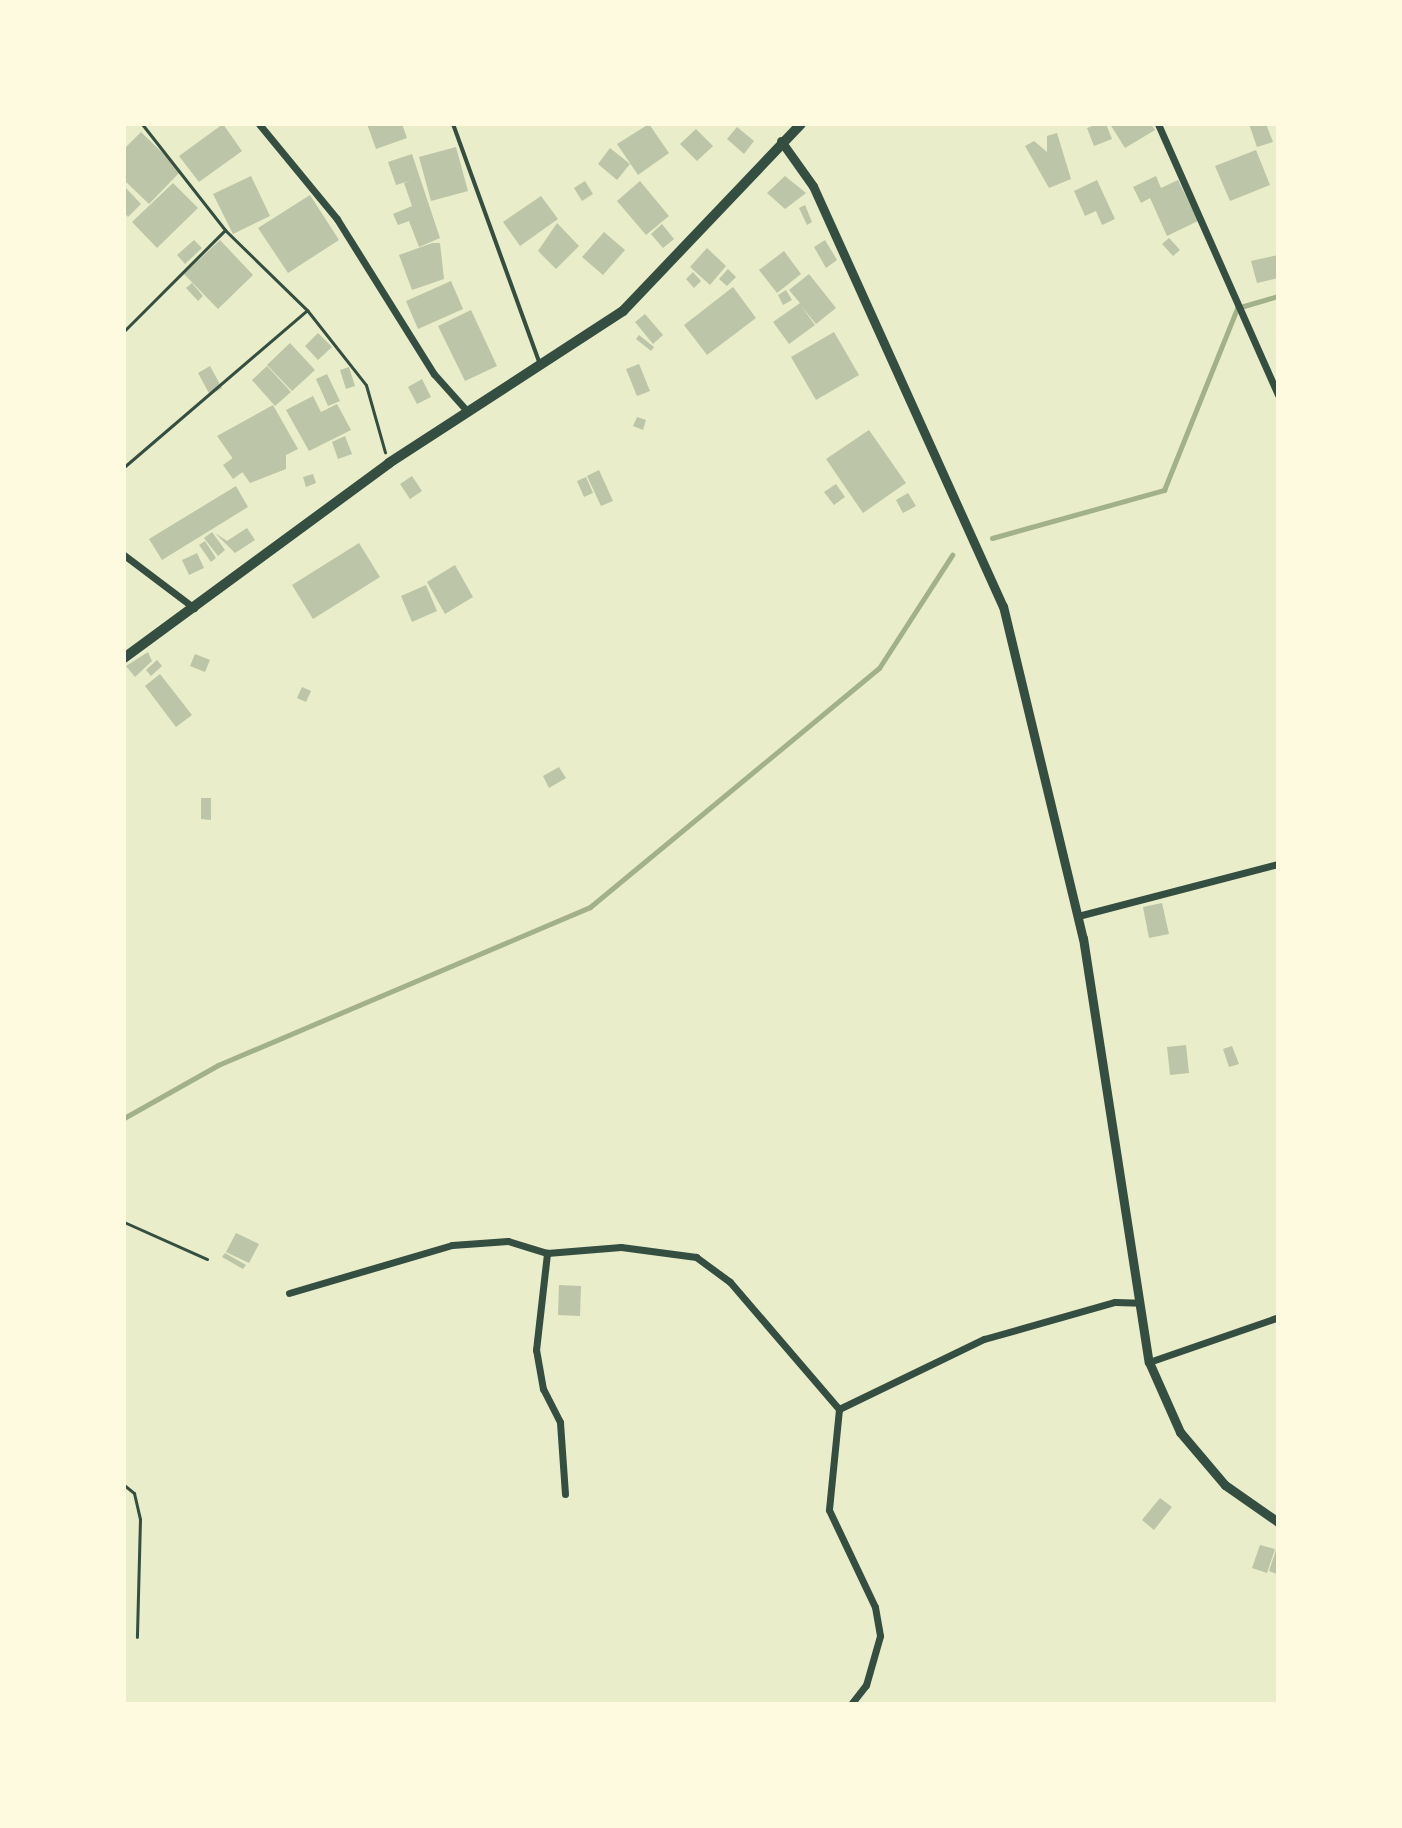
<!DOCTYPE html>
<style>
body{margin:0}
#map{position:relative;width:1402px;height:1828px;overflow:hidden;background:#e9edc9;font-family:Inter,sans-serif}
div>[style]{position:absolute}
.stream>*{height:5px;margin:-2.5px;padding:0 2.5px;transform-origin:2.5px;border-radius:2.5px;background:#a3b18a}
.building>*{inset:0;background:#bcc5a7}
.path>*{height:3px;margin:-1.5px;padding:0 1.5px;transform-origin:1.5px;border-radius:1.5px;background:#344e41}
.service>*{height:4px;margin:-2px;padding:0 2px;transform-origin:2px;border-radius:2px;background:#344e41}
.minor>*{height:7px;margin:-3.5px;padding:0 3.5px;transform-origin:3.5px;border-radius:3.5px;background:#344e41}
.tertiary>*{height:9px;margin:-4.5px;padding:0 4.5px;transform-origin:4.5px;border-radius:4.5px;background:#344e41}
.secondary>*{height:10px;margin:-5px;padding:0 5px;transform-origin:5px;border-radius:5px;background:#344e41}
span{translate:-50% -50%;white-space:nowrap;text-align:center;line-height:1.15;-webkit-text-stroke:8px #fefae0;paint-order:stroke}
.frame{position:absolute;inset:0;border:126px solid #fefae0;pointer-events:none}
</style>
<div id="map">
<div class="stream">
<i style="left:992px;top:538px;width:179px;rotate:-15.6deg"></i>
<i style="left:1164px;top:490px;width:196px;rotate:-68.1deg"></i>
<i style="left:1237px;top:308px;width:43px;rotate:-16.3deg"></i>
<i style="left:124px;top:1118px;width:108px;rotate:-29.4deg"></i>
<i style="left:218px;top:1065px;width:404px;rotate:-23deg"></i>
<i style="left:590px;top:907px;width:375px;rotate:-39.6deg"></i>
<i style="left:879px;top:668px;width:135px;rotate:-57.1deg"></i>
</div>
<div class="building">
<i style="clip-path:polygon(223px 124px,242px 151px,199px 182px,179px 156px)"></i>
<i style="clip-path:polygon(367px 124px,402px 124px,407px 138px,376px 149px)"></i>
<i style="clip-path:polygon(649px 124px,669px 153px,638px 175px,617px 144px)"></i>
<i style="clip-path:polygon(1097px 124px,1106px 124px,1112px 139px,1094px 146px,1087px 128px)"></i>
<i style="clip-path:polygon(1110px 124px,1151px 124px,1155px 130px,1125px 148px)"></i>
<i style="clip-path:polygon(1249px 124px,1266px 124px,1273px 142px,1257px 147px)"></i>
<i style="clip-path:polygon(737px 127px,754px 141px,744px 154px,727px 139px)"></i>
<i style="clip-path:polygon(696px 129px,713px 146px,697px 161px,680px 144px)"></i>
<i style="clip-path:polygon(141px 132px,181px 171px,149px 204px,124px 180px,124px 149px)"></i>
<i style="clip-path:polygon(1057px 133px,1071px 179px,1049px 188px,1025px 146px,1034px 141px,1047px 152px,1047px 136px)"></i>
<i style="clip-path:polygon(456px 147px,468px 191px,431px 201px,419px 157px)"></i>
<i style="clip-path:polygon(610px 148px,630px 164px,617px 180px,598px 164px)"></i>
<i style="clip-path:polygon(1256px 150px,1270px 185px,1230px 201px,1215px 166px)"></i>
<i style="clip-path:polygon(412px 154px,440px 238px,419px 247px,409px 221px,398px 225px,393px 214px,412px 206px,404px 183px,412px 180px,396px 185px,388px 162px)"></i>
<i style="clip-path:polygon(251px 176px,270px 216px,233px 234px,213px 194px)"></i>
<i style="clip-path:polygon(785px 176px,806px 193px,785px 209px,767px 193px)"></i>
<i style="clip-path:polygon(1156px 176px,1161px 188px,1178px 180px,1198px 221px,1167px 236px,1150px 198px,1141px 203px,1133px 187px)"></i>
<i style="clip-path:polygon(1097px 180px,1115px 219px,1102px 225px,1096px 211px,1085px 216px,1074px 191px)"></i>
<i style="clip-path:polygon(585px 181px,593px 194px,582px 201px,574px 188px)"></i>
<i style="clip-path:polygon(640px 181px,669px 216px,646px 235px,617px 201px)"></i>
<i style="clip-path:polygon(173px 183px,198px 208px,157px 248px,132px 222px)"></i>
<i style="clip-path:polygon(124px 186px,141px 204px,128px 217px,124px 212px)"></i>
<i style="clip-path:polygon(310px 195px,339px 240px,288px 273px,258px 228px)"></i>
<i style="clip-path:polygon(541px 196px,558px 219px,520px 246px,503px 222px)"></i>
<i style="clip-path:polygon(805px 205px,812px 222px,807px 225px,799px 208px)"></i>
<i style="clip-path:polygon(557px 223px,579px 246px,556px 269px,538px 251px)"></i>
<i style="clip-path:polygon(662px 224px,674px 239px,663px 248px,651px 234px)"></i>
<i style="clip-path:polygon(604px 232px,625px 250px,603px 275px,582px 257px)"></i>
<i style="clip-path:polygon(1169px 238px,1180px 250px,1173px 256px,1162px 244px)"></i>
<i style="clip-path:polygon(194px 240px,202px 248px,185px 264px,177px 255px)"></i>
<i style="clip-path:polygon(220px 240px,253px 275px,218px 309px,184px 274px)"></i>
<i style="clip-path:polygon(825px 240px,837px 260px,826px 268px,814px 247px)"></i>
<i style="clip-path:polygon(432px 243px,440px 243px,444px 279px,412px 290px,399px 255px)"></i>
<i style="clip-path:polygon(707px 248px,726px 266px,710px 285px,690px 267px)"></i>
<i style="clip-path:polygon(784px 251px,801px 274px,777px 293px,759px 270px)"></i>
<i style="clip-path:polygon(1278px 255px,1278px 278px,1257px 283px,1251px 261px)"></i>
<i style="clip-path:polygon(728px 269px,736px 277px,727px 286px,719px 279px)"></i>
<i style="clip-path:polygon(693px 272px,701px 281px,694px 288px,686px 279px)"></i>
<i style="clip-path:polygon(809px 274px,836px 308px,816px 324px,801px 306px,815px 325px,789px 344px,773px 322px,800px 303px,789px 290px)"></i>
<i style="clip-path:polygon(451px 281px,463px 309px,418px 329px,406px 301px)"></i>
<i style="clip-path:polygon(192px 283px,203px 296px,198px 301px,186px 288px)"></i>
<i style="clip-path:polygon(733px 287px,756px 318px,707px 355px,684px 325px)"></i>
<i style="clip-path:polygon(786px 290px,792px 300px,783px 305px,778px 295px)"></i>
<i style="clip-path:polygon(471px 310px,497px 366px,465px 381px,438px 326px)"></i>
<i style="clip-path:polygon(645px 314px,663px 335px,653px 344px,635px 322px)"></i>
<i style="clip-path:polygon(834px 332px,859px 375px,816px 400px,791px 357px)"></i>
<i style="clip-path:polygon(318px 333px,332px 347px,318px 360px,305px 346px)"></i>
<i style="clip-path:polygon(639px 335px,654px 347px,651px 351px,636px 339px)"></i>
<i style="clip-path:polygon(290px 343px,315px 370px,292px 391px,267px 365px)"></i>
<i style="clip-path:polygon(639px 364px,650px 391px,637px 396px,626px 369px)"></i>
<i style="clip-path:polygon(210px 366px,222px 388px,210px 395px,198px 373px)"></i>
<i style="clip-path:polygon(267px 366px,291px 392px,275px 406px,252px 380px)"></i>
<i style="clip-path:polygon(349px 367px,355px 386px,346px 389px,340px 370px)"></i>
<i style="clip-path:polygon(327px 374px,340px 401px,328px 406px,316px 379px)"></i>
<i style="clip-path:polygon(422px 379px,431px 397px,417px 404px,408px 387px)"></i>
<i style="clip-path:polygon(313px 396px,321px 412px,337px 404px,351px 430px,309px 451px,286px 410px)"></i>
<i style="clip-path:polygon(273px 405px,298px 449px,286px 455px,286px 469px,250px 483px,217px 436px)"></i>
<i style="clip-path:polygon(637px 417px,646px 420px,643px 430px,633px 426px)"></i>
<i style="clip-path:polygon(869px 430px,906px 483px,863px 513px,826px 459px)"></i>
<i style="clip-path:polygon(345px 436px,352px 454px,338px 459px,332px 442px)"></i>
<i style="clip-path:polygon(234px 457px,244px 471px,233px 479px,223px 465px)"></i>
<i style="clip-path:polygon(599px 470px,613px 501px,601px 506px,587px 476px)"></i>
<i style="clip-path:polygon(313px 474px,316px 483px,306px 487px,303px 477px)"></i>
<i style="clip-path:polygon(412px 476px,422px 491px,410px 499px,400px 484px)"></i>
<i style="clip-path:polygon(586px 477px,593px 493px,584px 497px,577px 481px)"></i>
<i style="clip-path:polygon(836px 484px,845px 497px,834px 505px,824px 492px)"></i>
<i style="clip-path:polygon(236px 486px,248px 507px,162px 560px,149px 539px)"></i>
<i style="clip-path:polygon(908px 493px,916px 506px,903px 513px,896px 500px)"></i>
<i style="clip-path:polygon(247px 528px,255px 540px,235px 553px,215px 533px,227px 541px)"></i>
<i style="clip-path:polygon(212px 532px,225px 550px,218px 556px,204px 538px)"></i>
<i style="clip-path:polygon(205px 541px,216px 558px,211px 562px,199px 545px)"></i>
<i style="clip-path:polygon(359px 543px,380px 577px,313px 619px,292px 585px)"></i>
<i style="clip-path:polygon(197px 553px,204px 568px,189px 575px,182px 560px)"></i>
<i style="clip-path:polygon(455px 565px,473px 597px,445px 614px,427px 582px)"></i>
<i style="clip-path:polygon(426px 585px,437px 611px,412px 622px,401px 596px)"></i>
<i style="clip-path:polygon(148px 652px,152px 661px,135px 677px,126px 666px)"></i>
<i style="clip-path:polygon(195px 654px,210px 660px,205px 672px,190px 666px)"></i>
<i style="clip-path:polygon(157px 660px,162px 666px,151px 676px,146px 670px)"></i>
<i style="clip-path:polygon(160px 674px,192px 715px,176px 727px,145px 686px)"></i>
<i style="clip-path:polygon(302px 687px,311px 691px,306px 702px,297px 698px)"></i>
<i style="clip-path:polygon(559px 767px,566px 778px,549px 788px,543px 776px)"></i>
<i style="clip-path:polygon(201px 798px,211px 798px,211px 820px,201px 819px)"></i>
<i style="clip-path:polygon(1162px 903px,1169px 934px,1149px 938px,1143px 907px)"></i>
<i style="clip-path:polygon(1186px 1045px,1189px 1073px,1170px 1075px,1167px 1047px)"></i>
<i style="clip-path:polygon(1232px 1046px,1239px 1064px,1229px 1067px,1223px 1049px)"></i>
<i style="clip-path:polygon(236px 1233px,259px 1244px,249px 1263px,226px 1252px)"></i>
<i style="clip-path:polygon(225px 1253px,246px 1265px,243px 1269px,222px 1257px)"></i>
<i style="clip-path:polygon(559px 1285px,581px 1286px,580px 1316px,558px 1315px)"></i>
<i style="clip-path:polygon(1160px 1498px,1172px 1507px,1154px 1530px,1142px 1520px)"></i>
<i style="clip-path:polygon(1260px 1545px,1275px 1549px,1267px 1573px,1252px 1568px)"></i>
<i style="clip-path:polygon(1276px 1550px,1278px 1551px,1277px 1574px,1269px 1571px)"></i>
</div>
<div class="path">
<i style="left:142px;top:124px;width:135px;rotate:51.9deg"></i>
<i style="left:225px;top:230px;width:115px;rotate:44.3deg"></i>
<i style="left:307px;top:310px;width:95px;rotate:51.8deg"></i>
<i style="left:366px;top:385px;width:70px;rotate:74.2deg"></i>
<i style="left:124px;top:331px;width:143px;rotate:-45deg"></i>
<i style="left:124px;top:467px;width:240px;rotate:-40.6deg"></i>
<i style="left:124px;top:1222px;width:91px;rotate:24deg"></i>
<i style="left:124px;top:1485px;width:13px;rotate:39deg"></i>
<i style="left:134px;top:1493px;width:27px;rotate:77deg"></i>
<i style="left:140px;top:1519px;width:118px;rotate:91.5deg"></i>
</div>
<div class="service">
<i style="left:453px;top:124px;width:255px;rotate:70.1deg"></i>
</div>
<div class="minor">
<i style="left:259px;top:124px;width:123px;rotate:50.6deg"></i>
<i style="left:337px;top:219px;width:183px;rotate:58deg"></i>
<i style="left:434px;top:374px;width:51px;rotate:48.2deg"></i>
<i style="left:1158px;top:124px;width:296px;rotate:66.1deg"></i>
<i style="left:124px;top:555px;width:88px;rotate:37.1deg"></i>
<i style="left:1078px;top:916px;width:207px;rotate:-14.6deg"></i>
<i style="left:289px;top:1293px;width:170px;rotate:-16.4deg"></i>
<i style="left:452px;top:1245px;width:56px;rotate:-4.1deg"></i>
<i style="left:508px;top:1241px;width:41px;rotate:17.1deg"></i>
<i style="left:1149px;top:1362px;width:134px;rotate:-19.1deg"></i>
<i style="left:839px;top:1409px;width:101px;rotate:95.7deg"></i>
<i style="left:829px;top:1510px;width:107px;rotate:64.6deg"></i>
<i style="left:875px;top:1607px;width:29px;rotate:80deg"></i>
<i style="left:880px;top:1636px;width:51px;rotate:105.9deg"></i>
<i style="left:866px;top:1685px;width:24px;rotate:128deg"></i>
<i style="left:565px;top:1494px;width:72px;rotate:-94deg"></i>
<i style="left:560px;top:1422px;width:37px;rotate:-117deg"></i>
<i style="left:543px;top:1389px;width:40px;rotate:-100deg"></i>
<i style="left:536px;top:1350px;width:98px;rotate:-83.5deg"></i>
<i style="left:547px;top:1253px;width:74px;rotate:-4.6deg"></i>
<i style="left:621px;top:1247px;width:76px;rotate:7.6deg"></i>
<i style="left:696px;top:1257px;width:42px;rotate:36.3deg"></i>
<i style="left:730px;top:1282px;width:167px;rotate:49.4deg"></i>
<i style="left:839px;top:1409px;width:161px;rotate:-25.8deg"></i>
<i style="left:984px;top:1339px;width:136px;rotate:-15.8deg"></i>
<i style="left:1115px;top:1302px;width:25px;rotate:2deg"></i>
</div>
<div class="tertiary">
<i style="left:781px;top:141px;width:55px;rotate:54.6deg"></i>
<i style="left:813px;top:186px;width:461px;rotate:65.7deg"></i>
<i style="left:1003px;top:606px;width:342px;rotate:76.5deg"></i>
<i style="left:1083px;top:938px;width:429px;rotate:81.2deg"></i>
<i style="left:1149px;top:1362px;width:77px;rotate:66.1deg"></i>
<i style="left:1180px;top:1432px;width:70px;rotate:49.7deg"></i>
<i style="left:1225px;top:1485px;width:65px;rotate:34.9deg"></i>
</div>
<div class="secondary">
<i style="left:124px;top:658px;width:329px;rotate:-36.3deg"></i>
<i style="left:389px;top:463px;width:279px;rotate:-33deg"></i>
<i style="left:623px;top:311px;width:258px;rotate:-46.4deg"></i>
</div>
<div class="frame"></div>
</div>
